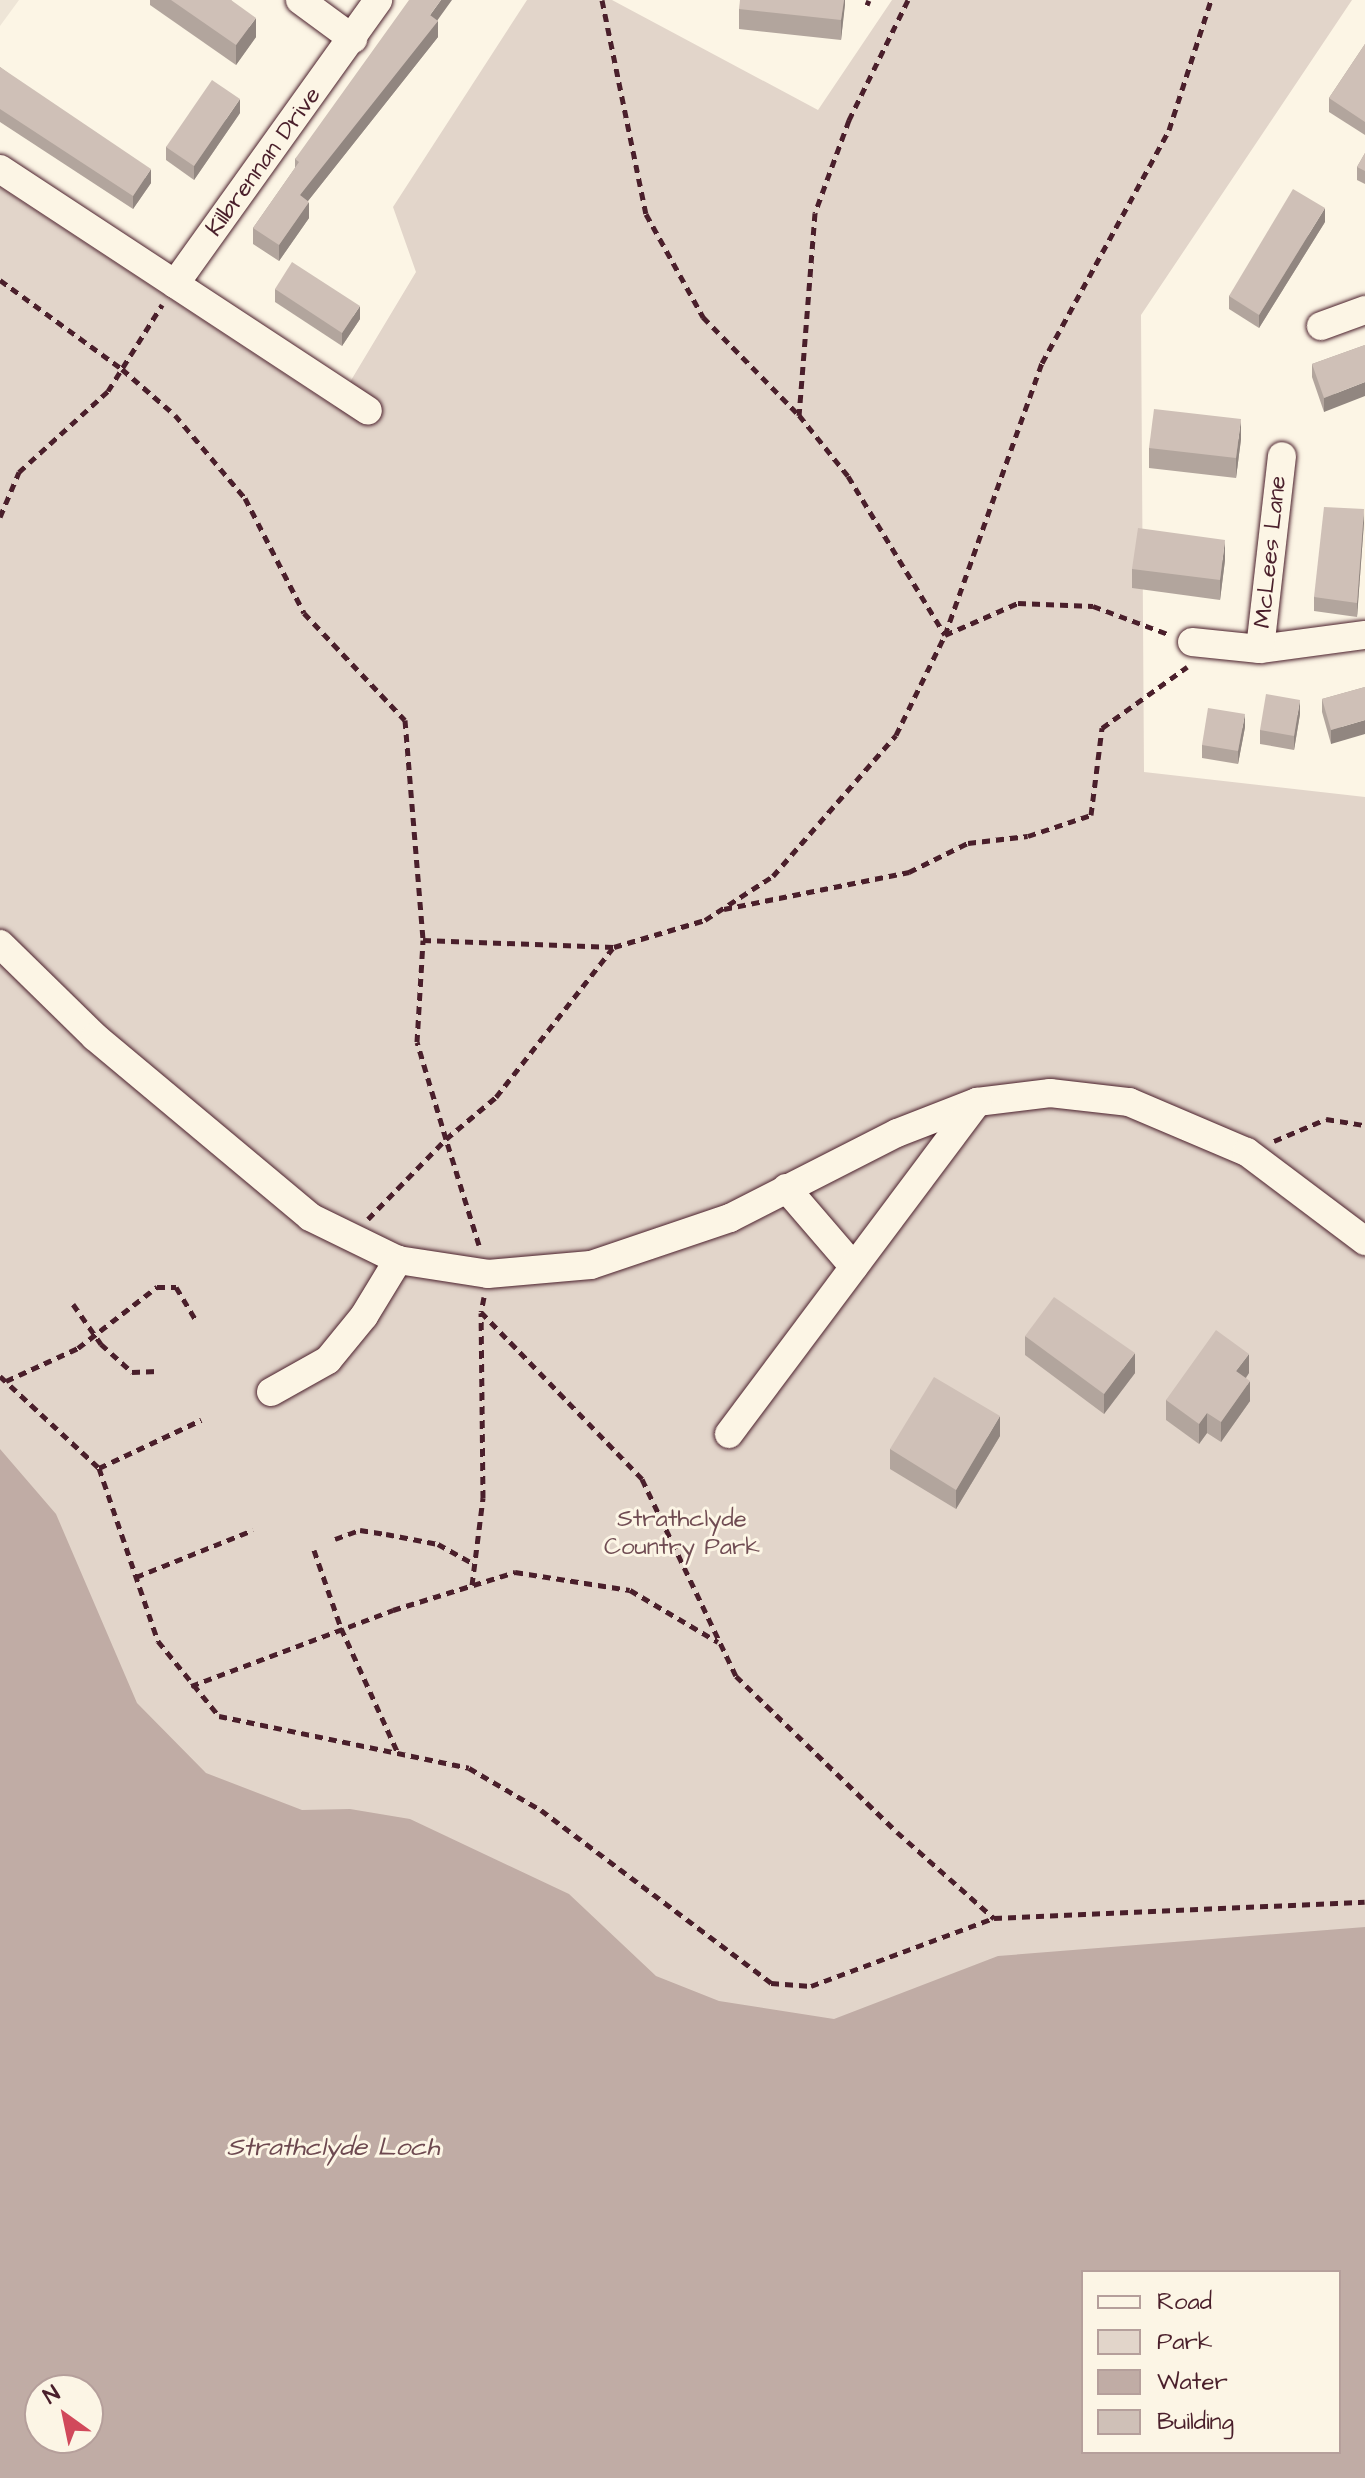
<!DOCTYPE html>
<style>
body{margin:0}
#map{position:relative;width:1365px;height:2478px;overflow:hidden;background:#fcf5e5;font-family:"Architects Daughter",sans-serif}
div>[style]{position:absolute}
.built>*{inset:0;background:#eee5d7}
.green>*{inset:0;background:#e2d5ca}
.water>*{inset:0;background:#c0aca5}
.path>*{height:5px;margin-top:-2.5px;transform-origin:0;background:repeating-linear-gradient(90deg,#4a1f2b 0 8px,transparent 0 14px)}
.roads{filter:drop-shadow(0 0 2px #4a1f2b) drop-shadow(0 0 2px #4a1f2b)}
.minor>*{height:28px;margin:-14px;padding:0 14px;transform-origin:14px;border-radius:14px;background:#fcf5e5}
.wall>*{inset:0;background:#b2a59d}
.shaded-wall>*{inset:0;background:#918680}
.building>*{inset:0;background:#cfc0b7}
span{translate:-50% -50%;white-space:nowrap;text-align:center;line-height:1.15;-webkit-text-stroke:6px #fcf5e5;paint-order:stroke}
.street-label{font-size:24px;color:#4a1f2b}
.park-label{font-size:24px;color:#704c53}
.water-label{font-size:26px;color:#6d4950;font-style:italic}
.legend{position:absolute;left:1081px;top:2270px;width:260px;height:184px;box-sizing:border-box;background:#fcf5e5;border:2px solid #b59f9b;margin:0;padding:10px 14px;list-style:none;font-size:24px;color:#4a1f2b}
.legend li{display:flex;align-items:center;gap:16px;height:40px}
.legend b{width:40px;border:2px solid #b59f9b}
.north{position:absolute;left:24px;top:2374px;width:80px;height:80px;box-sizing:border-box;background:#fcf5e5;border:2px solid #b59f9b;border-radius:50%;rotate:327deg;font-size:22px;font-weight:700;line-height:32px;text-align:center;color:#4a1f2b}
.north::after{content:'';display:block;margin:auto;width:28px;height:36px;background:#d1495b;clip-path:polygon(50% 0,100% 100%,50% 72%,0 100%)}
</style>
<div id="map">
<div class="built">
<i style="clip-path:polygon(0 0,19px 0,0 26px)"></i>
</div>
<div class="green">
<i style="clip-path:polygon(evenodd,527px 0,612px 0,818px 110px,892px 0,1352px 0,1141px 315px,1144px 772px,1365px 797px,1365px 2478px,0 2478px,0 187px,335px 407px,416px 272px,393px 207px,527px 0,1083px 2272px,1339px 2272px,1339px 2452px,1083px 2452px,1083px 2272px,527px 0,40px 2390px,88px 2390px,88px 2438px,40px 2438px,40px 2390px)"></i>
</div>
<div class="water">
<i style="clip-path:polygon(evenodd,0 1449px,56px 1514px,137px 1703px,206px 1773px,302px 1810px,350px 1809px,410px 1819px,569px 1894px,656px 1976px,719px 2001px,834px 2019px,998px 1956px,1365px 1927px,1365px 2478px,0 2478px,0 1449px,1083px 2272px,1339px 2272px,1339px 2452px,1083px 2452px,1083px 2272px,0 1449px,40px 2390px,88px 2390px,88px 2438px,40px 2438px,40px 2390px)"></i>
</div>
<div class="path">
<i style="left:602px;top:0;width:218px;rotate:78.4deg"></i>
<i style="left:646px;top:214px;width:118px;rotate:61deg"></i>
<i style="left:703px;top:317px;width:137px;rotate:45.6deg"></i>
<i style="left:908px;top:0;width:134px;rotate:116.2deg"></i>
<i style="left:849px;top:120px;width:99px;rotate:110.1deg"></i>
<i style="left:815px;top:213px;width:203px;rotate:94.5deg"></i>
<i style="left:799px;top:415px;width:78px;rotate:51.2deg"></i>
<i style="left:848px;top:476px;width:186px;rotate:58.6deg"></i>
<i style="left:945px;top:635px;width:80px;rotate:-23.7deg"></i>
<i style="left:1018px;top:603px;width:75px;rotate:2.3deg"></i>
<i style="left:1093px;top:606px;width:80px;rotate:20.5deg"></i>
<i style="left:867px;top:5px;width:5px;rotate:-68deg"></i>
<i style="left:0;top:280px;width:151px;rotate:36.1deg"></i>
<i style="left:122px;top:369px;width:70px;rotate:41deg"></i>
<i style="left:175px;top:415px;width:109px;rotate:49.9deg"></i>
<i style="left:245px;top:498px;width:129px;rotate:62.8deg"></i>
<i style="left:304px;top:613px;width:147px;rotate:46.7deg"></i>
<i style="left:405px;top:720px;width:221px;rotate:85.3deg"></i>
<i style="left:0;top:517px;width:49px;rotate:-67.1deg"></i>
<i style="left:19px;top:472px;width:120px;rotate:-42.3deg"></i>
<i style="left:108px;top:391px;width:102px;rotate:-57.9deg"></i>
<i style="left:724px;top:909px;width:189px;rotate:-11.3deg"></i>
<i style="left:909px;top:872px;width:66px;rotate:-26.2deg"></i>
<i style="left:968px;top:843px;width:60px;rotate:-6.7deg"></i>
<i style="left:1028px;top:836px;width:66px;rotate:-18.4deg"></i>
<i style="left:1091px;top:815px;width:88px;rotate:-82.8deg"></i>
<i style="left:1102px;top:728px;width:105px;rotate:-35.7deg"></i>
<i style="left:1274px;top:1141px;width:56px;rotate:-22.9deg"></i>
<i style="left:1326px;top:1119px;width:39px;rotate:9deg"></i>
<i style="left:368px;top:1219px;width:112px;rotate:-45.7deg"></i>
<i style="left:446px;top:1139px;width:101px;rotate:-106.6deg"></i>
<i style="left:417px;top:1042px;width:102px;rotate:-86.6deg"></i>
<i style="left:423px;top:940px;width:191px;rotate:2.1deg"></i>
<i style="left:614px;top:947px;width:95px;rotate:-16.5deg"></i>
<i style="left:705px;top:920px;width:81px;rotate:-32.9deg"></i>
<i style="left:773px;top:876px;width:187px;rotate:-48.9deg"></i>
<i style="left:896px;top:735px;width:111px;rotate:-63.9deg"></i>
<i style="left:945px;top:635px;width:289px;rotate:-70.4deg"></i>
<i style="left:1042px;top:363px;width:265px;rotate:-61.4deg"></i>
<i style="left:1169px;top:130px;width:137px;rotate:-72.1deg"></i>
<i style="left:479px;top:1245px;width:111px;rotate:-107.3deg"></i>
<i style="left:446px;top:1139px;width:65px;rotate:-40deg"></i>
<i style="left:496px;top:1097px;width:189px;rotate:-51.9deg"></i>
<i style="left:484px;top:1297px;width:15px;rotate:101deg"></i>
<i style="left:481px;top:1312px;width:232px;rotate:46deg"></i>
<i style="left:642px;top:1479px;width:218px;rotate:64.5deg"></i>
<i style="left:736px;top:1676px;width:224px;rotate:44.1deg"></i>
<i style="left:897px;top:1832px;width:130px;rotate:41.6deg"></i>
<i style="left:73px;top:1304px;width:49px;rotate:55deg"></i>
<i style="left:101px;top:1344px;width:42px;rotate:42.1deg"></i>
<i style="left:132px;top:1372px;width:26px;rotate:-2deg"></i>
<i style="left:0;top:1376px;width:135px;rotate:42.9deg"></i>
<i style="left:99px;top:1468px;width:183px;rotate:71.2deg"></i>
<i style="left:158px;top:1641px;width:97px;rotate:50.9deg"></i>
<i style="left:219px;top:1716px;width:255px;rotate:11.7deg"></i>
<i style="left:469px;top:1768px;width:83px;rotate:30.3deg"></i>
<i style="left:541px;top:1810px;width:288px;rotate:36.9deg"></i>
<i style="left:771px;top:1983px;width:40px;rotate:4.3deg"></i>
<i style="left:811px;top:1986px;width:195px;rotate:-20.4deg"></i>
<i style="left:994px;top:1918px;width:371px;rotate:-2.5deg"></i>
<i style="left:6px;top:1381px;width:79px;rotate:-24.6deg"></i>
<i style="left:78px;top:1348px;width:100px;rotate:-37.7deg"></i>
<i style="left:157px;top:1287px;width:19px"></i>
<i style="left:176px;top:1287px;width:39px;rotate:59deg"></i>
<i style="left:99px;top:1468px;width:113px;rotate:-25.2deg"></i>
<i style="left:335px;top:1539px;width:27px;rotate:-20deg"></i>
<i style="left:360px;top:1530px;width:26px;rotate:9deg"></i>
<i style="left:386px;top:1534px;width:53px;rotate:10.9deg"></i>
<i style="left:438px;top:1544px;width:41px;rotate:29.1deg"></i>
<i style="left:314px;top:1550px;width:83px;rotate:70.9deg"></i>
<i style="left:341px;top:1628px;width:137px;rotate:65.5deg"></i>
<i style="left:136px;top:1577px;width:126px;rotate:-21.9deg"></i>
<i style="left:472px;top:1585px;width:88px;rotate:-82.8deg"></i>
<i style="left:483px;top:1498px;width:185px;rotate:-90.6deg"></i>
<i style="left:191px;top:1686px;width:216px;rotate:-20.6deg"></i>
<i style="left:393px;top:1610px;width:128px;rotate:-17.3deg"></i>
<i style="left:515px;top:1572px;width:116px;rotate:8.9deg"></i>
<i style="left:630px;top:1590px;width:102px;rotate:30.6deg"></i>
</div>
<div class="roads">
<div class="minor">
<i style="left:300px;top:0;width:66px;rotate:36.3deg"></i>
<i style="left:0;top:169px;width:440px;rotate:33.3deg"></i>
<i style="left:175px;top:284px;width:349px;rotate:-54.4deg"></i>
<i style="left:1321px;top:326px;width:47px;rotate:-20deg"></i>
<i style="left:1192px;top:642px;width:68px;rotate:5.9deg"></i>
<i style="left:1260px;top:649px;width:106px;rotate:-7.6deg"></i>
<i style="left:1260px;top:649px;width:194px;rotate:-83.5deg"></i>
<i style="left:0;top:944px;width:133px;rotate:44.4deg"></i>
<i style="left:95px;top:1037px;width:280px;rotate:39.9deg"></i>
<i style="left:310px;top:1217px;width:98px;rotate:26deg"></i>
<i style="left:398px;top:1260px;width:91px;rotate:8.8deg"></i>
<i style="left:488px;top:1274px;width:103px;rotate:-5deg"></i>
<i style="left:591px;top:1265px;width:147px;rotate:-18.7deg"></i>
<i style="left:730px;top:1218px;width:187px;rotate:-27deg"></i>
<i style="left:897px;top:1133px;width:86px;rotate:-21.2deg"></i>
<i style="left:977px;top:1102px;width:74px;rotate:-7deg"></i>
<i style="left:1050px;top:1093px;width:80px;rotate:6.5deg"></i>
<i style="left:1129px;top:1102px;width:128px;rotate:23deg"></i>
<i style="left:1247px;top:1152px;width:148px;rotate:37deg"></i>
<i style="left:786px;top:1188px;width:104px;rotate:49.3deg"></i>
<i style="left:271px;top:1392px;width:65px;rotate:-29.3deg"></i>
<i style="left:328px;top:1360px;width:57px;rotate:-50.7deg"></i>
<i style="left:364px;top:1316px;width:66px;rotate:-58.7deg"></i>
<i style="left:729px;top:1434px;width:414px;rotate:-53.2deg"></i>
</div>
</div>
<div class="wall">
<i style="clip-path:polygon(150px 0,231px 0,256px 37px,236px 65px,150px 5px)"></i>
<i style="clip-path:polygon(845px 0,841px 40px,739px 29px,739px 9px)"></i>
<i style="clip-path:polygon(438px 20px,438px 37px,308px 201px,309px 218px,279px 261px,253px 244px,253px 228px,295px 168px,295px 159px)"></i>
<i style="clip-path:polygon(1365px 44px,1365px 135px,1329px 112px,1329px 98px)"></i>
<i style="clip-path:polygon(0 67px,151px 183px,133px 209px,0 122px)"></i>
<i style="clip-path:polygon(240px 113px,194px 180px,166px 160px,166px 147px)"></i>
<i style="clip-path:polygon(1365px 153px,1365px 184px,1357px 180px,1357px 167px)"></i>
<i style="clip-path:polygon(1325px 222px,1259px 328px,1229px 309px,1229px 296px)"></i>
<i style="clip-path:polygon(275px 289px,360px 319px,342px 346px,275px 302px)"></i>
<i style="clip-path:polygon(1365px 345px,1324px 412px,1312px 377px,1312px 364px)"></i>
<i style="clip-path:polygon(1241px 439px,1236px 478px,1149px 468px,1149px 448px)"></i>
<i style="clip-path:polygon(1364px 522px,1357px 617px,1314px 611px,1314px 597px)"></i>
<i style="clip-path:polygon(1225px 560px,1220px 600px,1132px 588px,1132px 569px)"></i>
<i style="clip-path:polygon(1365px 687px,1331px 744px,1322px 712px,1322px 699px)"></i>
<i style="clip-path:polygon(1300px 714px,1294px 750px,1260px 744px,1260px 730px)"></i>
<i style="clip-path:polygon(1245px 727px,1238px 764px,1202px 758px,1202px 745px)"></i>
<i style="clip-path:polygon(1025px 1336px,1135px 1373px,1104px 1414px,1025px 1355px)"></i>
<i style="clip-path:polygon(1249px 1373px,1246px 1378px,1250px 1401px,1221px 1442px,1207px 1433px,1199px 1444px,1166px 1420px,1166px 1400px)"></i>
<i style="clip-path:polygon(1000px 1436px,956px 1509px,890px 1469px,890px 1449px)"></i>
</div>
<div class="shaded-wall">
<i style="clip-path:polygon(441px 0,452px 0,434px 25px,438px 21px,438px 37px,300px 211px,300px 195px)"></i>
<i style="clip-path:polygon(844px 0,845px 0,845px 5px,841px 40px,841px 20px)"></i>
<i style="clip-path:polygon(256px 18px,256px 37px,236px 65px,236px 45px)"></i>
<i style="clip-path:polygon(240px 99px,240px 113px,194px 180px,194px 166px)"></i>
<i style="clip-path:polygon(151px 169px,151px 183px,133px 209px,133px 196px)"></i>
<i style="clip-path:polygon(309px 202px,309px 218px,279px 261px,279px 245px)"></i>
<i style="clip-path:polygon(1325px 208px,1325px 222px,1259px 328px,1259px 315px)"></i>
<i style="clip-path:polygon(360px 306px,360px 319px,342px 346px,342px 333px)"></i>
<i style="clip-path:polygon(1365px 382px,1365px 396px,1324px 412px,1324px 398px)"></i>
<i style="clip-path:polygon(1241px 419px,1241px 439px,1236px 478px,1236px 458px)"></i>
<i style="clip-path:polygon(1364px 509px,1364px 522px,1357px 617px,1357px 603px)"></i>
<i style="clip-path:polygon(1225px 540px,1225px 560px,1220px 600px,1220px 580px)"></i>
<i style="clip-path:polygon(1300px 700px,1300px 714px,1294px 750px,1294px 736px)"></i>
<i style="clip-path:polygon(1245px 714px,1245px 727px,1238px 764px,1238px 751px)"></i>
<i style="clip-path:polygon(1365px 720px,1365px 734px,1331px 744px,1331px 730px)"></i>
<i style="clip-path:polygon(1135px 1353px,1135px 1373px,1104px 1414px,1104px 1394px)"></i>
<i style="clip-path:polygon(1249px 1354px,1249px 1373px,1236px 1391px,1236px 1371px)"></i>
<i style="clip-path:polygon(1250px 1381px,1250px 1401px,1221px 1442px,1221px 1422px)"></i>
<i style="clip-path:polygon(1207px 1413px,1207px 1433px,1199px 1444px,1199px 1424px)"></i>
<i style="clip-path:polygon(1000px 1416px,1000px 1436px,956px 1509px,956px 1490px)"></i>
</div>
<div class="building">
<i style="clip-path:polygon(171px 0,231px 0,256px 18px,236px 45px)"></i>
<i style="clip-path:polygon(409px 0,441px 0,430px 15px,438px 21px,300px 195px,309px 202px,279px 245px,253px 228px,299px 162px,295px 159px)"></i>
<i style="clip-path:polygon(740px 0,844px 0,841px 20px,739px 9px)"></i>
<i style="clip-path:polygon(1365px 44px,1365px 122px,1329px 98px)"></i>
<i style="clip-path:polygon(0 67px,151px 169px,133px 196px,0 109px)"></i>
<i style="clip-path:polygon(212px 80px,240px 99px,194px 166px,166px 147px)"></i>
<i style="clip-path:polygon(1365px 153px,1365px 171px,1357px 167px)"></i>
<i style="clip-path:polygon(1293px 189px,1325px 208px,1259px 315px,1229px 296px)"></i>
<i style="clip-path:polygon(292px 262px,360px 306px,342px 333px,275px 289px)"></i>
<i style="clip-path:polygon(1365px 345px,1365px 382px,1324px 398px,1312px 364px)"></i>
<i style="clip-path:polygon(1154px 409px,1241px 419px,1236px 458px,1149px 448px)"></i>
<i style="clip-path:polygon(1324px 507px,1364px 509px,1357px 603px,1314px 597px)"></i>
<i style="clip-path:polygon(1138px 528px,1225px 540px,1220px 580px,1132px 569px)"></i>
<i style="clip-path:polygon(1365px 687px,1365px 720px,1331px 730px,1322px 699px)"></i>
<i style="clip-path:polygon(1266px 694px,1300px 700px,1294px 736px,1260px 730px)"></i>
<i style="clip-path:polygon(1208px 708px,1245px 714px,1238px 751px,1202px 745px)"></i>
<i style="clip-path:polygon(1054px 1297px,1135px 1353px,1104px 1394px,1025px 1336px)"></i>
<i style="clip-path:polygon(1216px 1330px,1249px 1354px,1236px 1371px,1250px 1381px,1221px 1422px,1207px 1413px,1199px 1424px,1166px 1400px)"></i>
<i style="clip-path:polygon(934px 1377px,1000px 1416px,956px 1490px,890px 1449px)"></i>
</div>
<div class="street-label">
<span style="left:264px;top:162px;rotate:-54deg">Kilbrennan Drive</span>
<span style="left:1271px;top:552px;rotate:-84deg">McLees Lane</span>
</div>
<div class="park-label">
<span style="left:682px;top:1534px">Strathclyde<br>Country Park</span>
</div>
<div class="water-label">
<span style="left:333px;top:2148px">Strathclyde Loch</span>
</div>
<ul class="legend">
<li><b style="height:10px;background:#fcf5e5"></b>Road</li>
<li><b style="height:22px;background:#e2d5ca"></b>Park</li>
<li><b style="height:22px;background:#c0aca5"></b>Water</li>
<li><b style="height:22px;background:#cfc0b7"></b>Building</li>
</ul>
<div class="north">N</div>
</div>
